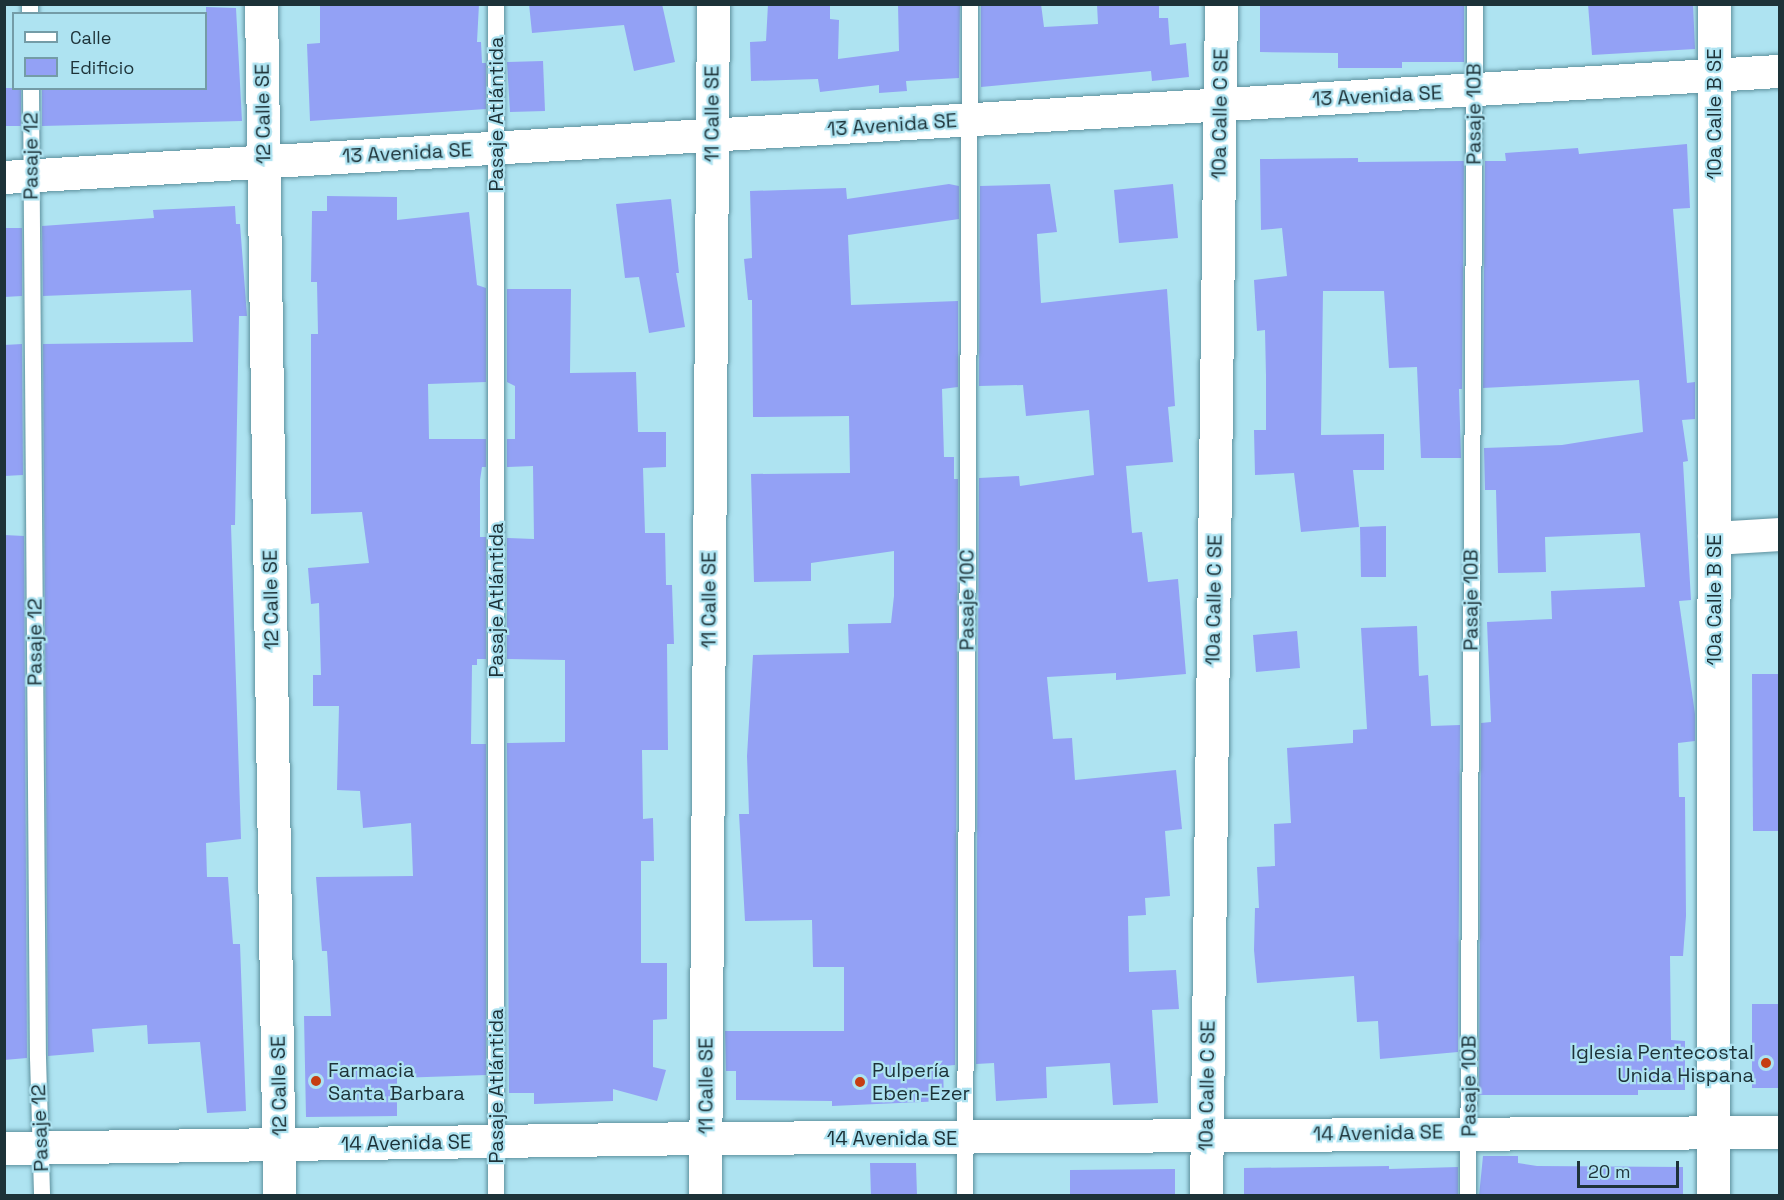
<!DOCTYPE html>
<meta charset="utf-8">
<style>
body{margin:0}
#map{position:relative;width:1784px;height:1200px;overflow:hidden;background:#aee3f1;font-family:"Space Grotesk",sans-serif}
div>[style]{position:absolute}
.building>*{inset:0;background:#93a1f5}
.roads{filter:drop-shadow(0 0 2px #5d909d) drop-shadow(0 0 2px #5d909d)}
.service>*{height:16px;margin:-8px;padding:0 8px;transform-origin:8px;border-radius:8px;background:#fff}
.minor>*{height:33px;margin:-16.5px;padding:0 16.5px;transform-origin:16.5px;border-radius:16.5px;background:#fff}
.tertiary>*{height:33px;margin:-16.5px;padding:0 16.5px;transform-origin:16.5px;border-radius:16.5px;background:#fff}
.dots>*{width:16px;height:16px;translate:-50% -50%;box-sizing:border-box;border:3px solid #aee3f1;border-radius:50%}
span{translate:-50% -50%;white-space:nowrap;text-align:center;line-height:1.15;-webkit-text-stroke:4.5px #aee3f1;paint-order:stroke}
.street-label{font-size:20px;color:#1d3238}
.poi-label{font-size:20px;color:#1d3238}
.right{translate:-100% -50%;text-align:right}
.left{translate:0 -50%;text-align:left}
.frame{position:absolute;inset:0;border:6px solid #1d3238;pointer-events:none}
.legend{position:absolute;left:12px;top:12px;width:195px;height:78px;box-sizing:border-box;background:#aee3f1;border:2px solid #749ca7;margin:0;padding:8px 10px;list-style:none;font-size:18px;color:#1d3238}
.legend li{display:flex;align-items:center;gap:12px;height:30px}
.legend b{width:30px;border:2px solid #749ca7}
.scale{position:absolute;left:1577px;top:1161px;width:102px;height:27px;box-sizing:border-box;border:3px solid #1d3238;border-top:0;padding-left:8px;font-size:18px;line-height:21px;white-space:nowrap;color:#1d3238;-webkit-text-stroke:4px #aee3f1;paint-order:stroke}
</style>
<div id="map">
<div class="building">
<i style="clip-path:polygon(320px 4px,479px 4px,477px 42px,481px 42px,482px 63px,486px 63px,486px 109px,310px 121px,307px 44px,320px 43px)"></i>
<i style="clip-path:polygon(529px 4px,662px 4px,675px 62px,634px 71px,624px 25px,532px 33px)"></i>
<i style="clip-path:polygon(768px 4px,830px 4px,830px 19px,839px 20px,838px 59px,899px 51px,898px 4px,960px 4px,959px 78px,906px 81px,907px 91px,879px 93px,879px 85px,820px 92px,818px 79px,751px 81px,750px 42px,766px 41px)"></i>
<i style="clip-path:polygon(981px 4px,1041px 4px,1044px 27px,1098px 24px,1097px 4px,1159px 4px,1159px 18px,1168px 18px,1170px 45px,1186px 43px,1189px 77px,1152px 81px,1151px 71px,981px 87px)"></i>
<i style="clip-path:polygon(1260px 4px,1464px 4px,1464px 62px,1402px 62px,1402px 68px,1338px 68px,1338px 53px,1260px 52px)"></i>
<i style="clip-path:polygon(1588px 4px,1693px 4px,1695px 49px,1592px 55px)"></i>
<i style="clip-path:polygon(206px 7px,236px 8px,242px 121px,42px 126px,42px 88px,206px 88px)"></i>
<i style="clip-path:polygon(543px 61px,545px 111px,510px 112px,507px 62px)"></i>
<i style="clip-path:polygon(4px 88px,21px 88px,21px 126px,4px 126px)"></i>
<i style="clip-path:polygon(1687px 144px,1690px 208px,1673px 209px,1687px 383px,1695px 382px,1695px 419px,1682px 420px,1688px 461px,1683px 462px,1691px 600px,1679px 601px,1695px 714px,1695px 741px,1678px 743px,1679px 797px,1685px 797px,1686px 916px,1683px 956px,1670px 956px,1671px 1040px,1685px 1041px,1685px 1090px,1638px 1090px,1638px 1095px,1479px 1095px,1481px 723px,1491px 722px,1487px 622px,1552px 619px,1551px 591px,1645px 587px,1640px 533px,1545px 537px,1546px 572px,1498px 573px,1496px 490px,1485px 490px,1484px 448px,1562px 445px,1643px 432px,1639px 380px,1483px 388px,1485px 161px,1506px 161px,1505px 153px,1578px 148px,1579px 154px)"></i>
<i style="clip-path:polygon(1358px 158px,1358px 162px,1464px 161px,1462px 389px,1459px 389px,1461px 458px,1421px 458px,1417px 367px,1389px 368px,1384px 291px,1323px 291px,1321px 435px,1384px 434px,1384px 470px,1353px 470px,1359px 527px,1301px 532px,1294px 473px,1255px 475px,1254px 430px,1266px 430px,1266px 376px,1265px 330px,1257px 331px,1254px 280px,1287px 276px,1282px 228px,1261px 230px,1260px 159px)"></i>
<i style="clip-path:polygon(949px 184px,959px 186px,959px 219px,848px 235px,851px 305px,958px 301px,958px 387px,942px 389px,944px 457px,954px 457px,954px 479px,958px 479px,955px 1065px,943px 1066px,944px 1101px,832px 1106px,832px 1101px,736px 1100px,736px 1071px,726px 1071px,725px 1031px,844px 1031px,844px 967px,813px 967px,812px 920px,745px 921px,739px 814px,749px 814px,747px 756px,753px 655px,849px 653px,848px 624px,891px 623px,894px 596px,894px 551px,811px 563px,811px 581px,754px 582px,751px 474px,850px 473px,849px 416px,753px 417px,752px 300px,748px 300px,744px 259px,752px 258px,750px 191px,846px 188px,847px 199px)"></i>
<i style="clip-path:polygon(1050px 184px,1057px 232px,1037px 234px,1041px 303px,1167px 289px,1175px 406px,1168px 407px,1173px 462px,1126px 466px,1132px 533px,1142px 532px,1148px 582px,1178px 579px,1186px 674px,1116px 680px,1116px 673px,1047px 677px,1053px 739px,1072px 738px,1075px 780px,1176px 770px,1182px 829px,1165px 831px,1170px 896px,1145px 898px,1146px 915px,1128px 916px,1129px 972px,1176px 970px,1179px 1009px,1152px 1010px,1158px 1103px,1113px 1105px,1110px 1063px,1046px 1067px,1047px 1098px,996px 1101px,994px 1063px,976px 1064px,979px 478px,1019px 476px,1020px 486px,1094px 475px,1089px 410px,1026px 416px,1023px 385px,979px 386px,980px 186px)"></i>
<i style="clip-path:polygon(1173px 184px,1178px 238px,1119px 243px,1114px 190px)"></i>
<i style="clip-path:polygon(327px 196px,397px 197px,397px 220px,469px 212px,477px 285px,486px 288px,486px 382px,428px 384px,429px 439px,486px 439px,486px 467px,482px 467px,480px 480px,480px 537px,486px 537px,486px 659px,477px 659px,477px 665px,472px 665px,471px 744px,486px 744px,486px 1075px,397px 1078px,397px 1116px,306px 1117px,304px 1016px,331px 1016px,327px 951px,322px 951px,316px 877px,413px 876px,411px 823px,363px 828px,360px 791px,337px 790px,339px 706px,313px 706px,313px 675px,321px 675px,319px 603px,311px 604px,308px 568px,369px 563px,362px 512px,311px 514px,311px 334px,318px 334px,317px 282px,311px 282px,312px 211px,327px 211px)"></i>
<i style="clip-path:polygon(671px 199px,679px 273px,676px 273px,685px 327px,649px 333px,639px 277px,625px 278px,616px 204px)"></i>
<i style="clip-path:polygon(235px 206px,236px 224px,240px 224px,247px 316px,239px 316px,235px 525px,231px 525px,241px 839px,206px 843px,207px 877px,228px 877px,233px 944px,240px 944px,246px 1111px,207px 1113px,200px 1042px,148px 1044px,147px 1025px,92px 1029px,94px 1052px,48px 1056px,43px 344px,193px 342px,191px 290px,43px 296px,42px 226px,154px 218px,153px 210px)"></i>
<i style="clip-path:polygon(4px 228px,22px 228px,22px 296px,4px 297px)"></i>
<i style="clip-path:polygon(507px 289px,571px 289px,570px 373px,636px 372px,638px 432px,666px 432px,666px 467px,643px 468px,645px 533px,665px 533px,666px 585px,672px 585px,674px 644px,667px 644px,668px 750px,642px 750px,643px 819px,653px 818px,654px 861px,641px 861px,641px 963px,667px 963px,667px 1019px,653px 1020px,653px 1067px,666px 1070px,657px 1101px,613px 1089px,613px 1101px,534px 1104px,534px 1093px,509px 1093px,507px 743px,565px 742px,565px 660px,507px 659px,507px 538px,534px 539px,533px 466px,507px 467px,507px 439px,515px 439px,515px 386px,507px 382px)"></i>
<i style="clip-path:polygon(22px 344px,23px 475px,4px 476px,4px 345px)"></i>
<i style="clip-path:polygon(1386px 526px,1386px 577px,1361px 577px,1360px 527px)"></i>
<i style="clip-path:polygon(4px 535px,24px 536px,27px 1058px,4px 1060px)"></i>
<i style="clip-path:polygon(1417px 626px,1419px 676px,1428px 675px,1431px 726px,1460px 725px,1458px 1052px,1380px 1059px,1378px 1021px,1357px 1022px,1354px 976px,1257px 983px,1254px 950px,1255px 908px,1259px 908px,1257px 867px,1275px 866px,1274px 824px,1291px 823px,1287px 748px,1353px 743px,1353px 730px,1367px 729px,1361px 628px)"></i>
<i style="clip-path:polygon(1297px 631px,1300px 668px,1256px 672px,1253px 635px)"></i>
<i style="clip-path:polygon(1752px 674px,1779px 674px,1779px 831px,1753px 831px)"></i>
<i style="clip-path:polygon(1752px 1004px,1779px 1004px,1779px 1088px,1752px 1088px)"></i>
<i style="clip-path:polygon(1483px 1156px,1518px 1156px,1518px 1163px,1537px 1166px,1683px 1167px,1683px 1196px,1479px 1196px)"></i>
<i style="clip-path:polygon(870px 1163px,916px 1163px,917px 1196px,871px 1196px)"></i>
<i style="clip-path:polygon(1389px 1166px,1389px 1169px,1458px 1167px,1458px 1196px,1244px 1196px,1244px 1168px)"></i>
<i style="clip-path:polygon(1175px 1169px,1175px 1196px,1070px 1196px,1070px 1170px)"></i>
</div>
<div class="roads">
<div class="service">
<i style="left:30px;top:4px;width:10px;rotate:90deg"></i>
<i style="left:496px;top:4px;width:1192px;rotate:90deg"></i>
<i style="left:31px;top:88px;width:970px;rotate:89.59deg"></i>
<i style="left:38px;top:1058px;width:138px;rotate:88.3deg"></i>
<i style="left:965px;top:1196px;width:1192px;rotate:-89.76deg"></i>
<i style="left:1468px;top:1196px;width:1192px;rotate:-89.66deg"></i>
</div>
<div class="minor">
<i style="left:261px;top:4px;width:1192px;rotate:89.13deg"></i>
<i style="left:4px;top:177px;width:1779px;rotate:-3.42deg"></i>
<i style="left:1714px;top:538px;width:66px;rotate:-3.5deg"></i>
<i style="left:705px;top:1196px;width:1192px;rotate:-89.62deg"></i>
<i style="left:1713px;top:1196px;width:1192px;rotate:-89.95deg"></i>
</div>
<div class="tertiary">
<i style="left:4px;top:1148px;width:702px;rotate:-0.82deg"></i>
<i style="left:706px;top:1138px;width:1074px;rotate:-0.32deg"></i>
<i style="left:1206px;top:1196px;width:1192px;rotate:-89.28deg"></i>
</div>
</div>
<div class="dots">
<i style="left:1766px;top:1063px;background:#c63d13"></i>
<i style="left:316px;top:1081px;background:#c63d13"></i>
<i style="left:860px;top:1082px;background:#c63d13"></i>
</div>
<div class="street-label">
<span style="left:1377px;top:96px;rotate:-3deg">13 Avenida SE</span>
<span style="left:263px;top:114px;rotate:-91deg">12 Calle SE</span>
<span style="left:496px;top:114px;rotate:-90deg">Pasaje Atlántida</span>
<span style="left:712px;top:114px;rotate:-90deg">11 Calle SE</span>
<span style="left:1220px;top:114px;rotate:-89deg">10a Calle C SE</span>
<span style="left:1474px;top:114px;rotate:-90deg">Pasaje 10B</span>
<span style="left:1714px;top:114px;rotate:-90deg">10a Calle B SE</span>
<span style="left:892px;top:125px;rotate:-4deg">13 Avenida SE</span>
<span style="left:407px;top:153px;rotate:-3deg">13 Avenida SE</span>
<span style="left:31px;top:156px;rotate:-90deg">Pasaje 12</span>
<span style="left:271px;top:600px;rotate:-91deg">12 Calle SE</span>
<span style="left:496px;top:600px;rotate:-90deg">Pasaje Atlántida</span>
<span style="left:709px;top:600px;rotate:-90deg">11 Calle SE</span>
<span style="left:967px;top:600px;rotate:-90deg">Pasaje 10C</span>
<span style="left:1214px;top:600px;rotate:-89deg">10a Calle C SE</span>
<span style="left:1471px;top:600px;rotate:-90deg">Pasaje 10B</span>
<span style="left:1714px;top:600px;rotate:-90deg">10a Calle B SE</span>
<span style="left:35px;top:642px;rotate:-90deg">Pasaje 12</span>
<span style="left:279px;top:1086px;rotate:-91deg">12 Calle SE</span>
<span style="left:496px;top:1086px;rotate:-90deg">Pasaje Atlántida</span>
<span style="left:706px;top:1086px;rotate:-90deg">11 Calle SE</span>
<span style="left:1207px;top:1086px;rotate:-89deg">10a Calle C SE</span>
<span style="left:1469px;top:1086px;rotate:-90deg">Pasaje 10B</span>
<span style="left:40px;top:1128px;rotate:-92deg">Pasaje 12</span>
<span style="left:1378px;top:1133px;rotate:-1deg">14 Avenida SE</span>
<span style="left:892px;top:1138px">14 Avenida SE</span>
<span style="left:406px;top:1143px;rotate:-1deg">14 Avenida SE</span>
</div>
<div class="poi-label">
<span class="right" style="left:1754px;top:1064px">Iglesia Pentecostal<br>Unida Hispana</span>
<span class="left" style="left:328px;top:1082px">Farmacia<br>Santa Barbara</span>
<span class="left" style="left:872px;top:1082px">Pulpería<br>Eben-Ezer</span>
</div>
<div class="frame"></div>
<ul class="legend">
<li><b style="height:8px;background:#fff"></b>Calle</li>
<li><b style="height:16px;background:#93a1f5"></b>Edificio</li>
</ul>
<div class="scale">20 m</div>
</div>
